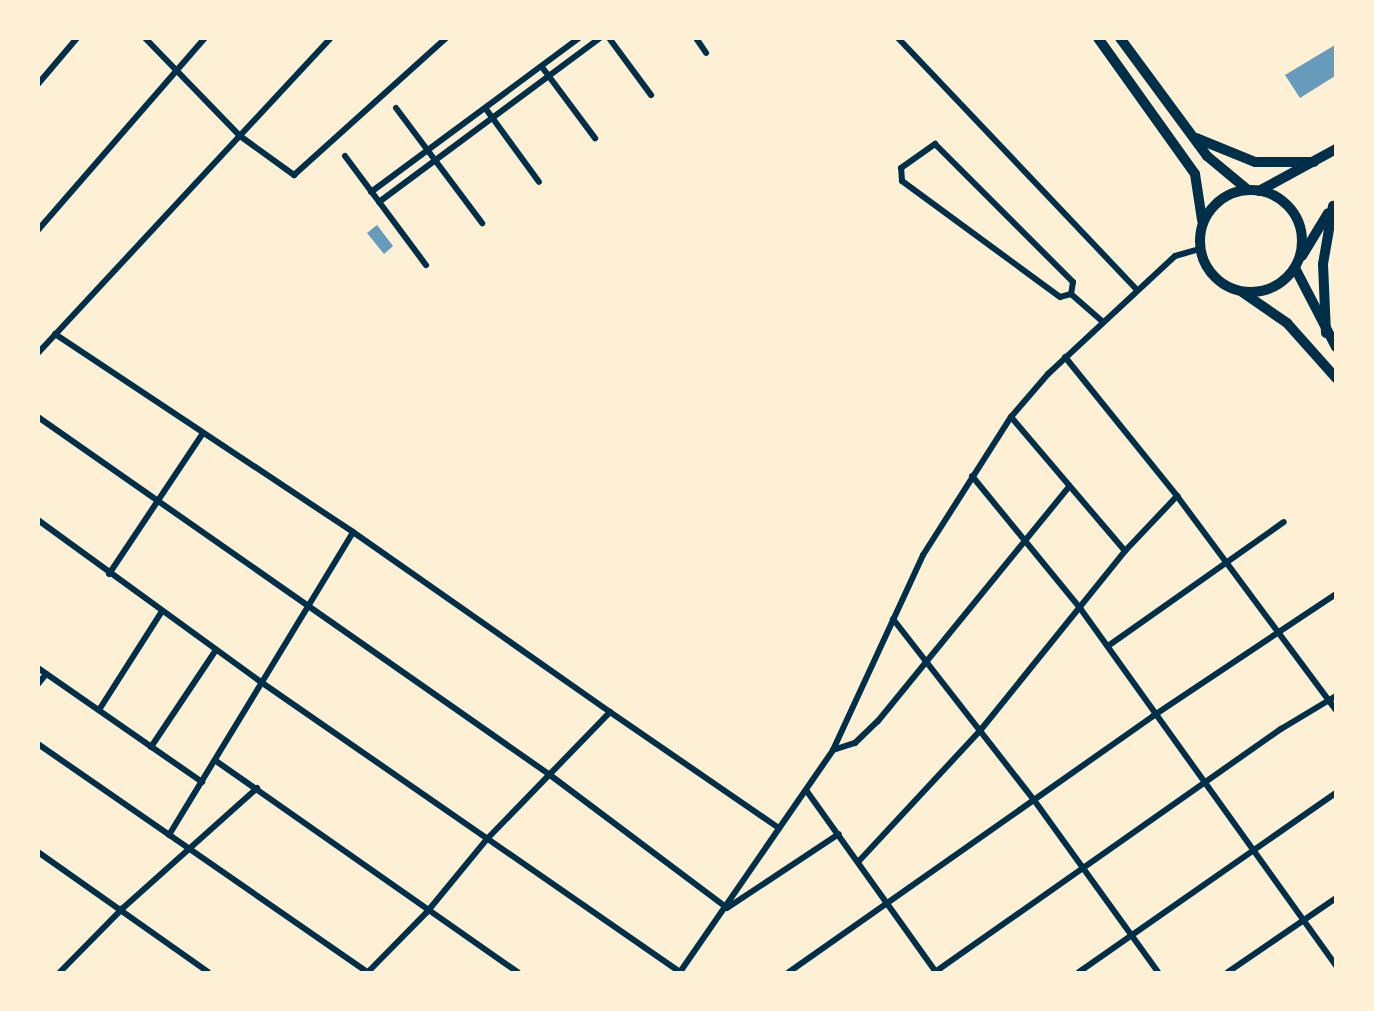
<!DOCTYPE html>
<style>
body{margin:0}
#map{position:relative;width:1374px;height:1011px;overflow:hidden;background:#fdf0d5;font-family:"Asap Condensed",sans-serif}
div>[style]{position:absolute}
.water>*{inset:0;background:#669bbc}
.minor>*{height:6px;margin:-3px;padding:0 3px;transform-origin:3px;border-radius:3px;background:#003049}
.primary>*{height:10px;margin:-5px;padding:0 5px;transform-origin:5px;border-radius:5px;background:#003049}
.trunk>*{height:10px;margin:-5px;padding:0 5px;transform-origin:5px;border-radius:5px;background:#003049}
.trunk>.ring{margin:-5px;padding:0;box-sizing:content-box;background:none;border:10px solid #003049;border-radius:50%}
span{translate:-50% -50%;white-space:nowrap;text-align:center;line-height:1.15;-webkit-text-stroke:6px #fdf0d5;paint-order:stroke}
.frame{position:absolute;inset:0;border:40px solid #fdf0d5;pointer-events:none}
</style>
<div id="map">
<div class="water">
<i style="clip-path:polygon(1335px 45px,1335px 76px,1300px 98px,1285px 75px)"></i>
<i style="clip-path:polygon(377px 225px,393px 246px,384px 254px,367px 233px)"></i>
</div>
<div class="minor">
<i style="left:145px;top:38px;width:136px;rotate:45.9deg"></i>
<i style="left:240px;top:136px;width:67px;rotate:35.8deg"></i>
<i style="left:294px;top:175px;width:205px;rotate:-42deg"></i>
<i style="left:609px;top:38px;width:71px;rotate:53.6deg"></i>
<i style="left:696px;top:38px;width:18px;rotate:56deg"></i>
<i style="left:898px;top:38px;width:347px;rotate:46.5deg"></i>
<i style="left:542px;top:67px;width:89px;rotate:53.3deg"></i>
<i style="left:38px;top:84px;width:60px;rotate:-49.7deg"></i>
<i style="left:396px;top:108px;width:144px;rotate:53.2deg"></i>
<i style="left:486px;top:109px;width:90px;rotate:54deg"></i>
<i style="left:935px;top:144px;width:195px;rotate:45deg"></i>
<i style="left:1073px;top:282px;width:12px;rotate:99deg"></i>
<i style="left:1071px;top:294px;width:11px;rotate:165deg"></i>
<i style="left:1060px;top:297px;width:196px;rotate:-143.7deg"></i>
<i style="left:902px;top:181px;width:13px;rotate:-94deg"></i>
<i style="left:901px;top:168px;width:42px;rotate:-35.2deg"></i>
<i style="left:345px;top:156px;width:136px;rotate:53.4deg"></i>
<i style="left:371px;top:192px;width:259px;rotate:-36.5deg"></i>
<i style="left:379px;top:202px;width:275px;rotate:-36.6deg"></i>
<i style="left:38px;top:230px;width:254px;rotate:-49deg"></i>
<i style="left:1071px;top:294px;width:41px;rotate:41.1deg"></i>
<i style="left:55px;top:334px;width:358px;rotate:33.6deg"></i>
<i style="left:353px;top:532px;width:314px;rotate:35deg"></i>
<i style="left:38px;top:353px;width:430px;rotate:-47.1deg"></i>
<i style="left:1065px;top:357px;width:179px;rotate:51.1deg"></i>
<i style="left:1177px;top:496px;width:267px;rotate:53.4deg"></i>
<i style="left:38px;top:417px;width:625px;rotate:34.96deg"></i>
<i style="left:550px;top:775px;width:221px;rotate:36.9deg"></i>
<i style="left:727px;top:908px;width:134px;rotate:-33.5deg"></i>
<i style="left:1011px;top:417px;width:176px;rotate:49.6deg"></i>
<i style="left:972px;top:476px;width:171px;rotate:50.7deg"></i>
<i style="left:1080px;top:608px;width:440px;rotate:54.4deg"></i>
<i style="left:38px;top:520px;width:276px;rotate:36deg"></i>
<i style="left:261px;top:682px;width:510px;rotate:34.69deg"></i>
<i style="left:109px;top:574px;width:169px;rotate:-56.3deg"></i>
<i style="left:893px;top:619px;width:229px;rotate:52.1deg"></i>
<i style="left:1034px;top:800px;width:212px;rotate:54.2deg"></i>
<i style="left:1108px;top:646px;width:215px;rotate:-35.2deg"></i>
<i style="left:38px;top:668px;width:200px;rotate:34.8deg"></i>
<i style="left:38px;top:684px;width:13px;rotate:-51deg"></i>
<i style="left:99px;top:710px;width:117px;rotate:-57.5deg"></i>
<i style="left:38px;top:744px;width:400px;rotate:34.7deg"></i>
<i style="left:151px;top:747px;width:117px;rotate:-56.2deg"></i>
<i style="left:833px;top:750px;width:23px;rotate:-18deg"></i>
<i style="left:855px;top:743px;width:32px;rotate:-44deg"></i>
<i style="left:878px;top:721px;width:303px;rotate:-50.8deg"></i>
<i style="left:216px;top:761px;width:368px;rotate:35deg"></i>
<i style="left:806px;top:790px;width:224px;rotate:54.5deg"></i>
<i style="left:169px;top:835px;width:354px;rotate:-58.7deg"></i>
<i style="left:38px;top:852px;width:208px;rotate:35.2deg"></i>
<i style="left:859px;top:861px;width:176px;rotate:-47.1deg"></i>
<i style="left:979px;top:732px;width:233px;rotate:-51.1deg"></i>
<i style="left:1125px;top:551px;width:76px;rotate:-46.6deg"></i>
<i style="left:60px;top:972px;width:90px;rotate:-45.5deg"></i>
<i style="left:123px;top:908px;width:180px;rotate:-41.8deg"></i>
<i style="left:368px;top:972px;width:84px;rotate:-45.5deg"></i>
<i style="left:427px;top:912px;width:94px;rotate:-50.6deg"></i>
<i style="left:487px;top:839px;width:177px;rotate:-45.9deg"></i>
<i style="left:610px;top:712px;width:205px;rotate:34.5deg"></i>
<i style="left:680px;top:972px;width:270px;rotate:-55.4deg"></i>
<i style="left:833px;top:750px;width:215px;rotate:-65.2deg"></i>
<i style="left:923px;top:555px;width:164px;rotate:-57.5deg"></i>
<i style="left:1011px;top:417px;width:57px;rotate:-49.3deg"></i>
<i style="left:1048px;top:374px;width:173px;rotate:-42.9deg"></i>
<i style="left:1175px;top:256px;width:26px;rotate:-16deg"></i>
<i style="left:789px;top:972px;width:445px;rotate:-35.1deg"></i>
<i style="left:1153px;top:716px;width:220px;rotate:-33.7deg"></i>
<i style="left:935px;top:972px;width:423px;rotate:-35.1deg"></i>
<i style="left:1281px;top:729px;width:64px;rotate:-31deg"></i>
<i style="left:1079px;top:972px;width:313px;rotate:-34.9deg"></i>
<i style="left:1228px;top:972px;width:131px;rotate:-34.4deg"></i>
</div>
<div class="primary">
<i style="left:1295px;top:268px;width:89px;rotate:62.6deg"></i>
<i style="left:1242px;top:292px;width:55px;rotate:34.6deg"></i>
<i style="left:1287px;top:323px;width:74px;rotate:48.3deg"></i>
</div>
<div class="trunk">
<i style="left:1098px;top:38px;width:167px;rotate:54.5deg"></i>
<i style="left:1195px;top:174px;width:47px;rotate:81.3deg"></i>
<i style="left:1120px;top:38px;width:147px;rotate:53.6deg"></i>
<i style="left:1207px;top:156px;width:53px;rotate:39.7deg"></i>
<i style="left:1196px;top:138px;width:64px;rotate:22.1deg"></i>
<i style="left:1255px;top:162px;width:59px"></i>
<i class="ring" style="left:1200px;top:190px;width:92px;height:92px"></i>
<i style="left:1259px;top:191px;width:88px;rotate:-28.6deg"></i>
<i style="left:1302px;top:256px;width:50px;rotate:-58.8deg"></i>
<i style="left:1326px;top:333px;width:69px;rotate:-92.5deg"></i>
<i style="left:1323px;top:264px;width:59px;rotate:-80.2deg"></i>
</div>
<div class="frame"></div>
</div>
